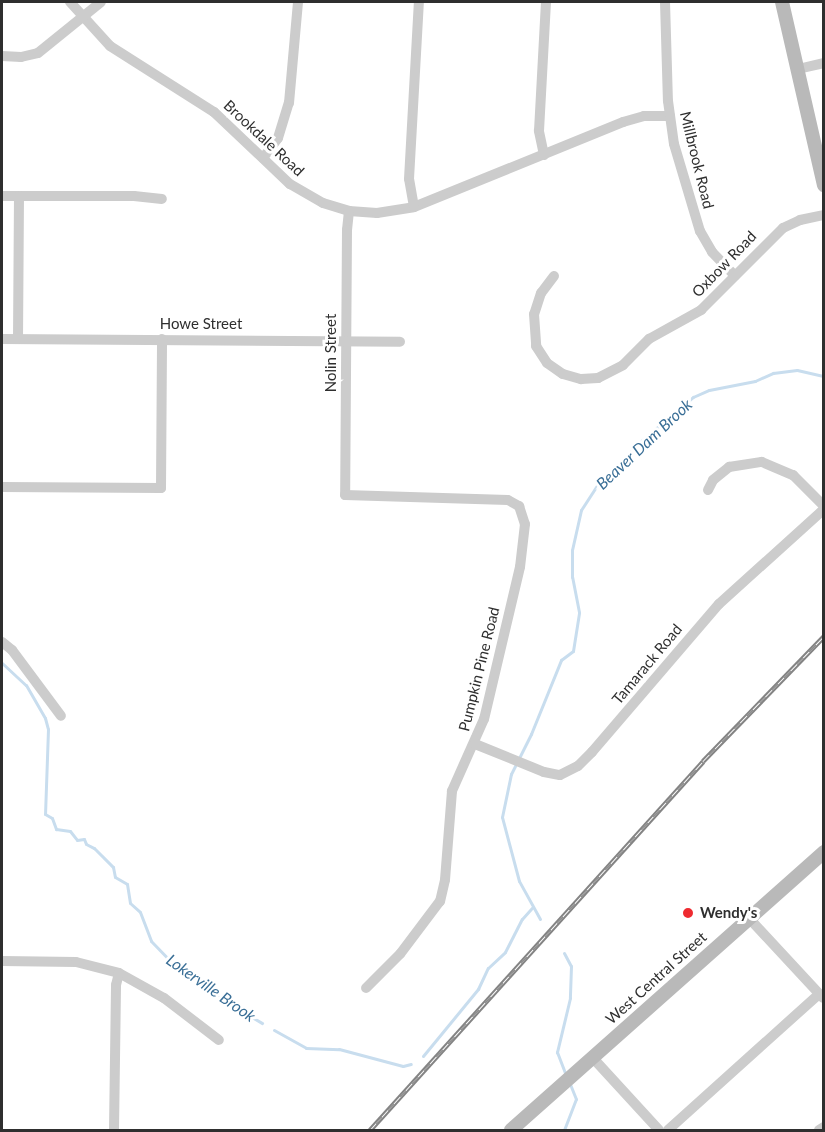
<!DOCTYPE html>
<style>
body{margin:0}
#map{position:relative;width:825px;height:1132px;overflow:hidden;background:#fff;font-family:Lato,sans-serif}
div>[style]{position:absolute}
.stream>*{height:3px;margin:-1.5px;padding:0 1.5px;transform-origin:1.5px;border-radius:1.5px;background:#c8ddee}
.street>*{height:10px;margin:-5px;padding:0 5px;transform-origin:5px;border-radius:5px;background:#ccc}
.secondary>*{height:14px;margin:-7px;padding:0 7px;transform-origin:7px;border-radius:7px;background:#b9b9b9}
.rail>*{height:5px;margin-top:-2.5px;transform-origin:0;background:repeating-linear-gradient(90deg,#fff 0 9px,#848484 0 18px);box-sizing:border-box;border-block:2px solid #848484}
.dots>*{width:16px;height:16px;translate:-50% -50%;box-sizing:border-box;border:3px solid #fff;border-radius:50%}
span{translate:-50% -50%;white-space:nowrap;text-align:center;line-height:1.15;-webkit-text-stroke:6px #fff;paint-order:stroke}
.street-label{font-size:15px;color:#2f2f2f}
.poi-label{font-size:15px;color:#2f2f2f;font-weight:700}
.left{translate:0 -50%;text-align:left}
.water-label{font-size:16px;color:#396e96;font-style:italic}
.frame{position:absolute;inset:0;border:3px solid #2f2f2f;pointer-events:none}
</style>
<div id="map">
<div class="stream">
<i style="left:2px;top:663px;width:33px;rotate:43deg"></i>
<i style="left:26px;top:685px;width:38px;rotate:60deg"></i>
<i style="left:45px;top:718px;width:11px;rotate:75deg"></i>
<i style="left:48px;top:729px;width:85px;rotate:92deg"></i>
<i style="left:45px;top:814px;width:8px;rotate:30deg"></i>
<i style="left:52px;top:818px;width:12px;rotate:70deg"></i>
<i style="left:56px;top:829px;width:14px;rotate:8deg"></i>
<i style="left:70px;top:831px;width:11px;rotate:52deg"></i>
<i style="left:77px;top:840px;width:7px;rotate:-8deg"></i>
<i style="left:84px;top:839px;width:5px;rotate:68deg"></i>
<i style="left:86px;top:844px;width:9px;rotate:27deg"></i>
<i style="left:94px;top:848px;width:27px;rotate:45deg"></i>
<i style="left:113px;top:867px;width:10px;rotate:79deg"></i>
<i style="left:115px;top:877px;width:14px;rotate:30deg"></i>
<i style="left:127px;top:884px;width:19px;rotate:81deg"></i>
<i style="left:130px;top:903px;width:13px;rotate:42deg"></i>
<i style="left:140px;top:912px;width:31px;rotate:69deg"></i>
<i style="left:151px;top:941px;width:33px;rotate:46deg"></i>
<i style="left:174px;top:965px;width:13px;rotate:23deg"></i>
<i style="left:186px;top:970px;width:44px;rotate:39.5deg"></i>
<i style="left:220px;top:998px;width:49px;rotate:30.8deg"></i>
<i style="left:540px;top:919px;width:43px;rotate:-118.9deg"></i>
<i style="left:519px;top:881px;width:66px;rotate:-104.9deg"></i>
<i style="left:502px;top:817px;width:44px;rotate:-78.2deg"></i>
<i style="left:511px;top:774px;width:45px;rotate:-63.4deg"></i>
<i style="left:531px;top:734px;width:80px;rotate:-67.9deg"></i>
<i style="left:561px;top:660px;width:15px;rotate:-37deg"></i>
<i style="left:573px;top:651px;width:39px;rotate:-81deg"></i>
<i style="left:579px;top:612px;width:36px;rotate:-101deg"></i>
<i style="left:572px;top:577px;width:27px;rotate:-90deg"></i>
<i style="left:572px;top:550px;width:41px;rotate:-77.3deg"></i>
<i style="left:581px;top:510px;width:31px;rotate:-57deg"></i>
<i style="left:598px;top:484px;width:59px;rotate:-45deg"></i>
<i style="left:640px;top:442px;width:70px;rotate:-40.3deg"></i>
<i style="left:693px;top:397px;width:17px;rotate:-24deg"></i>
<i style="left:709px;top:390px;width:47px;rotate:-11.1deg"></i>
<i style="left:755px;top:381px;width:20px;rotate:-24deg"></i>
<i style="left:773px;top:373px;width:24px;rotate:-7deg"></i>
<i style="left:797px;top:370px;width:28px;rotate:13deg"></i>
<i style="left:564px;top:953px;width:15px;rotate:62deg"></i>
<i style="left:571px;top:966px;width:32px;rotate:92deg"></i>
<i style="left:570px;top:998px;width:56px;rotate:103.5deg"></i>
<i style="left:557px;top:1052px;width:26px;rotate:69deg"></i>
<i style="left:274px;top:1030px;width:37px;rotate:29deg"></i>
<i style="left:306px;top:1048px;width:33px;rotate:2deg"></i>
<i style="left:339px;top:1049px;width:66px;rotate:14.9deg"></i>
<i style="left:403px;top:1066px;width:8px;rotate:-14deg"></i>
<i style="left:423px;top:1056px;width:87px;rotate:-50.6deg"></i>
<i style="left:478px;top:989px;width:23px;rotate:-65deg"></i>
<i style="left:488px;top:968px;width:23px;rotate:-43deg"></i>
<i style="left:505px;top:952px;width:37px;rotate:-63deg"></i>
<i style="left:522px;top:919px;width:15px;rotate:-48deg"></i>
<i style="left:564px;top:1130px;width:33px;rotate:-69deg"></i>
<i style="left:576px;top:1099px;width:18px;rotate:-112deg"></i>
</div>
<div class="street">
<i style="left:70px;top:2px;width:59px;rotate:47.7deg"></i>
<i style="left:110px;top:46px;width:123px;rotate:32.4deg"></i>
<i style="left:214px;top:112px;width:105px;rotate:43.5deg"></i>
<i style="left:290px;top:184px;width:38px;rotate:30deg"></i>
<i style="left:323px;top:203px;width:27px;rotate:17deg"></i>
<i style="left:349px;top:211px;width:28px;rotate:4deg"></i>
<i style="left:377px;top:213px;width:37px;rotate:-9deg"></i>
<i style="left:414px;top:207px;width:226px;rotate:-22.1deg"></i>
<i style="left:623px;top:122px;width:22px;rotate:-16deg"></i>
<i style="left:644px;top:116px;width:26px"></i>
<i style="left:665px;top:2px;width:99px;rotate:88.3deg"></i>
<i style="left:668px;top:101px;width:43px;rotate:82.1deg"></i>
<i style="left:674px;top:144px;width:91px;rotate:73.4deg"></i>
<i style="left:700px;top:231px;width:24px;rotate:60deg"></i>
<i style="left:712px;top:252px;width:33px;rotate:46deg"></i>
<i style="left:2px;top:56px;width:19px;rotate:3deg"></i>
<i style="left:21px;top:57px;width:17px;rotate:-13deg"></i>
<i style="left:38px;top:53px;width:81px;rotate:-39deg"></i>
<i style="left:798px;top:69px;width:27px;rotate:-13deg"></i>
<i style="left:544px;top:155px;width:25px;rotate:-102deg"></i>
<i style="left:539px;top:131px;width:129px;rotate:-86.9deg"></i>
<i style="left:263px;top:158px;width:25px;rotate:-53deg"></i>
<i style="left:278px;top:138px;width:37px;rotate:-73deg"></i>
<i style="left:289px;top:103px;width:101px;rotate:-84.9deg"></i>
<i style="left:2px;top:196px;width:132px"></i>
<i style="left:134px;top:196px;width:28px;rotate:6deg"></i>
<i style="left:414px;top:207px;width:28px;rotate:-100deg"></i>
<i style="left:409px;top:179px;width:177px;rotate:-86.8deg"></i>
<i style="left:349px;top:211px;width:19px;rotate:96deg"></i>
<i style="left:347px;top:230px;width:265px;rotate:90.4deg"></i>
<i style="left:345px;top:495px;width:163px;rotate:1.8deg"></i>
<i style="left:508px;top:500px;width:13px;rotate:29deg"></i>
<i style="left:519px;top:506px;width:19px;rotate:72deg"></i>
<i style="left:525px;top:524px;width:43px;rotate:96.6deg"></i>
<i style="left:520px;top:567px;width:156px;rotate:103.3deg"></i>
<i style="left:484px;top:719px;width:79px;rotate:114deg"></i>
<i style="left:452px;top:791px;width:89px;rotate:94.5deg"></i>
<i style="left:445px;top:880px;width:22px;rotate:103deg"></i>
<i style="left:440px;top:901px;width:66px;rotate:127deg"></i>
<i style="left:400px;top:954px;width:48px;rotate:135deg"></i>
<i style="left:554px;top:276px;width:21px;rotate:127deg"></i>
<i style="left:541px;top:293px;width:22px;rotate:108deg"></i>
<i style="left:534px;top:314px;width:32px;rotate:86deg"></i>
<i style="left:536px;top:346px;width:20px;rotate:57deg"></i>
<i style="left:547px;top:363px;width:19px;rotate:35deg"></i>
<i style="left:563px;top:374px;width:19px;rotate:16deg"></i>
<i style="left:581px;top:379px;width:17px;rotate:-3deg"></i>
<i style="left:598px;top:378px;width:28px;rotate:-27deg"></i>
<i style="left:623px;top:365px;width:37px;rotate:-45deg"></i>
<i style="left:649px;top:339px;width:60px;rotate:-29.1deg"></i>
<i style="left:701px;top:310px;width:116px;rotate:-45deg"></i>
<i style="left:783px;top:228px;width:19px;rotate:-25deg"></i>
<i style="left:800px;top:220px;width:25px;rotate:-12deg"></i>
<i style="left:2px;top:339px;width:398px;rotate:0.4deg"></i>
<i style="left:18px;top:339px;width:143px;rotate:-89.6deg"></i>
<i style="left:2px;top:487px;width:159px;rotate:0.4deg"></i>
<i style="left:161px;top:488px;width:149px;rotate:-89.6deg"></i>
<i style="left:708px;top:490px;width:11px;rotate:-63deg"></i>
<i style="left:713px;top:480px;width:21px;rotate:-39deg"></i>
<i style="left:729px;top:467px;width:33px;rotate:-9deg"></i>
<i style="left:762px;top:462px;width:34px;rotate:23deg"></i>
<i style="left:793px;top:475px;width:44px;rotate:45deg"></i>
<i style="left:2px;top:642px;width:13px;rotate:39deg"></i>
<i style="left:12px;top:650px;width:82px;rotate:53.4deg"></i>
<i style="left:475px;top:744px;width:74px;rotate:22.1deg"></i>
<i style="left:544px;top:772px;width:16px;rotate:11deg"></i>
<i style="left:560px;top:775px;width:20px;rotate:-27deg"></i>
<i style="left:578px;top:766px;width:20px;rotate:-45deg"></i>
<i style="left:592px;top:752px;width:195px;rotate:-49.4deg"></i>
<i style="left:719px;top:604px;width:142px;rotate:-42.1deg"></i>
<i style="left:748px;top:917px;width:110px;rotate:47.2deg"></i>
<i style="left:2px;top:961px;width:74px;rotate:0.8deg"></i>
<i style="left:76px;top:962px;width:44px;rotate:14.3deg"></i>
<i style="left:119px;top:973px;width:51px;rotate:29.1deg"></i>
<i style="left:164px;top:998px;width:69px;rotate:37.4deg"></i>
<i style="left:592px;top:1057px;width:99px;rotate:47.5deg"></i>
<i style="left:114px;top:1130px;width:145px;rotate:-89.2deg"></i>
<i style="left:116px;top:985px;width:12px;rotate:-76deg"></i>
<i style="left:668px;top:1130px;width:203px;rotate:-42deg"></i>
<i style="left:819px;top:1130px;width:6px;rotate:-31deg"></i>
</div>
<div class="secondary">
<i style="left:782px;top:2px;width:188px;rotate:77.1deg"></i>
<i style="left:511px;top:1130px;width:419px;rotate:-41.6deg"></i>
</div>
<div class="rail">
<i style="left:370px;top:1130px;width:497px;rotate:-47.9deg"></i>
<i style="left:703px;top:761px;width:174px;rotate:-45.9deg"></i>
</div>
<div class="dots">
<i style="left:688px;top:913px;background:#ee2a30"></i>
</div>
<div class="street-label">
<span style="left:264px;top:138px;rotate:43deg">Brookdale Road</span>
<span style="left:697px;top:160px;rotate:76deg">Millbrook Road</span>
<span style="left:724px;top:264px;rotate:-46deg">Oxbow Road</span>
<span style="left:201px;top:324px">Howe Street</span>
<span style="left:331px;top:353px;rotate:-90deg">Nolin Street</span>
<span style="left:647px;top:664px;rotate:-50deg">Tamarack Road</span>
<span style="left:479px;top:669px;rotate:-76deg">Pumpkin Pine Road</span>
<span style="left:656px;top:978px;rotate:-42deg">West Central Street</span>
</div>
<div class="poi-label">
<span class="left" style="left:700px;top:913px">Wendy's</span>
</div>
<div class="water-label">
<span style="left:644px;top:444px;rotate:-43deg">Beaver Dam Brook</span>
<span style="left:211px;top:988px;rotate:35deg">Lokerville Brook</span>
</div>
<div class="frame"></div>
</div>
